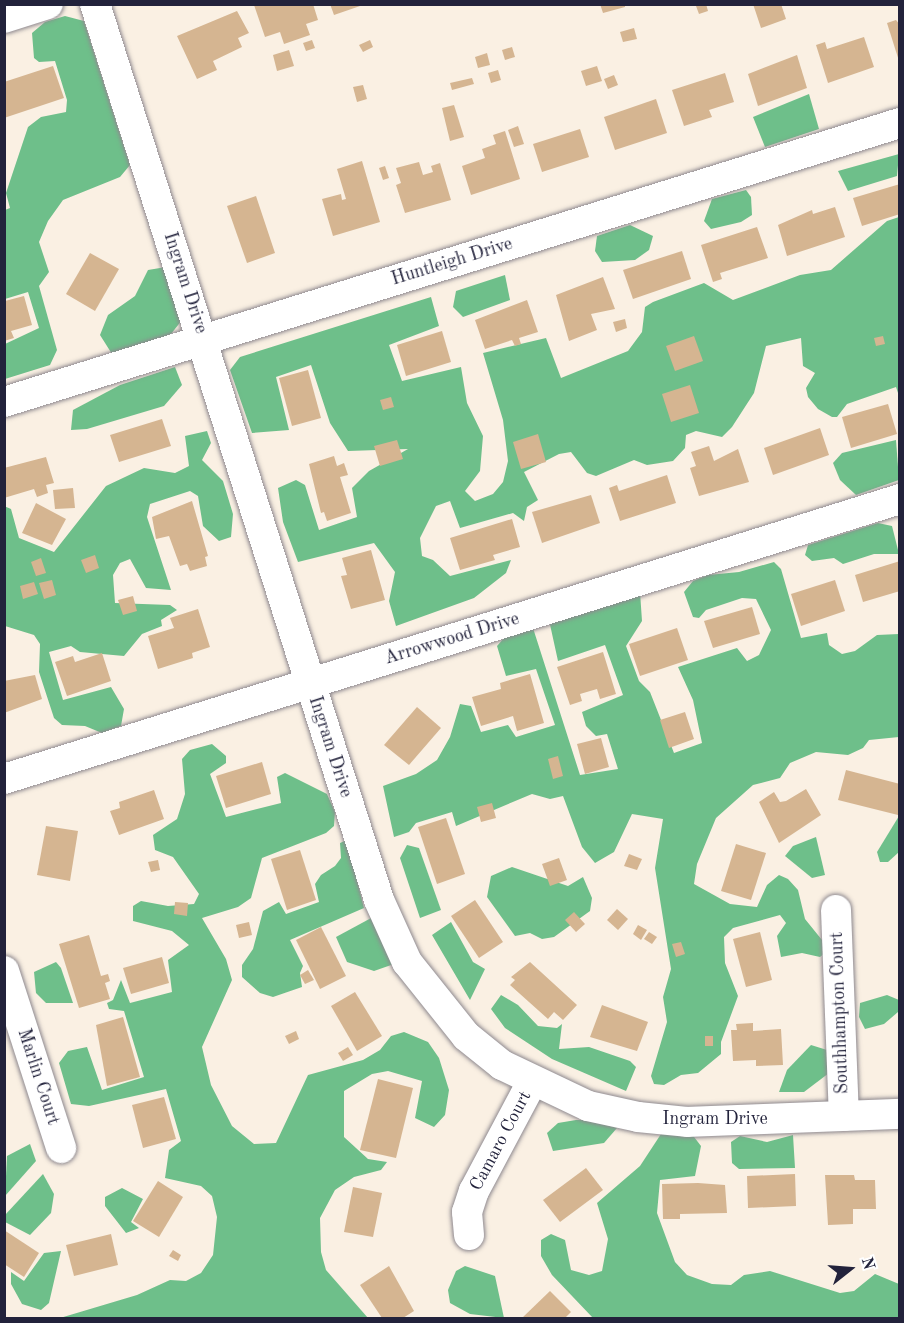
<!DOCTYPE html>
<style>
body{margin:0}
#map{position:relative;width:904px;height:1323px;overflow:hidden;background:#faf0e3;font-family:"Old Standard TT",serif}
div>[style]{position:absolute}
.forest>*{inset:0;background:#6ebf8a}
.building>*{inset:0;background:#d5b591}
.roads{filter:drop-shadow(0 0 2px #8e898f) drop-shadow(0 0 2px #8e898f)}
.minor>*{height:30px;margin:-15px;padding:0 15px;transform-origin:15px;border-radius:15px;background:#fff}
span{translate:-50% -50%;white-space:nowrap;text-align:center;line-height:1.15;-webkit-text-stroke:4.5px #fff;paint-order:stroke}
.street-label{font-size:18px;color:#22223b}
.frame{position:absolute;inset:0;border:6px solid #22223b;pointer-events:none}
.north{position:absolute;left:820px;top:1239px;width:60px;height:60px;-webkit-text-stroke:4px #fff;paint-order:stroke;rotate:73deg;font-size:16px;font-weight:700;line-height:24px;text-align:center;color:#22223b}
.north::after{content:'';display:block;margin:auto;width:21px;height:27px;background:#22223b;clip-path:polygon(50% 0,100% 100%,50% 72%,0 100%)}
</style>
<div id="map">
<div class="forest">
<i style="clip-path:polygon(65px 16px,84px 21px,130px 165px,120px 177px,63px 200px,48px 221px,39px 242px,49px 272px,39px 286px,57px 350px,50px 365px,5px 379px,5px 344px,39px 328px,28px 292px,5px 299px,5px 210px,10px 208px,6px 193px,28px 127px,41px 117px,66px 112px,67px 100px,55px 61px,39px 62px,34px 58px,32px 33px,45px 22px)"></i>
<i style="clip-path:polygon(809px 94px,819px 129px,765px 147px,753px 117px)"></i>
<i style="clip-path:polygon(899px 154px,897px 176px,848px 191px,838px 171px)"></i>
<i style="clip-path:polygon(746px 190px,751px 197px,752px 215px,741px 222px,711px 229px,704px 221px,712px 199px)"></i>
<i style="clip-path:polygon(899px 217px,899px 396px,896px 387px,847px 404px,837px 417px,832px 417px,818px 409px,808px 397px,806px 388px,815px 373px,803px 366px,801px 338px,766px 346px,754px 393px,732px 427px,722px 437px,696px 431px,686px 435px,685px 448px,673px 461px,647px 465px,634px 460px,596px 476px,587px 473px,571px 452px,559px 454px,524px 472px,538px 500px,527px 507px,524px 521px,513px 513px,460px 528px,450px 501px,436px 506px,420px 538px,422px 556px,433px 560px,450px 576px,511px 560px,506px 573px,474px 598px,396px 626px,389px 601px,395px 572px,374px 543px,298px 562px,283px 522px,278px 488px,296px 480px,305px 485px,319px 530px,357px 517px,352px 488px,369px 471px,408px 449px,348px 451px,330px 423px,311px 365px,276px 377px,289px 430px,252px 433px,230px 370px,240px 357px,431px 297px,439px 326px,389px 345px,402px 381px,461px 367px,467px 403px,483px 436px,480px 471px,465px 491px,475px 501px,493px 494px,503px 482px,508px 461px,503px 420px,483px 353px,546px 338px,561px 378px,628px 351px,642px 332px,645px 307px,653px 302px,704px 283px,733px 300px,800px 275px,831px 270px,887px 221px)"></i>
<i style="clip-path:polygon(630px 225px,653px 236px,649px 250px,635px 260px,602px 262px,595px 251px,597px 236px)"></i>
<i style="clip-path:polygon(166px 267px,182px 320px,171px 334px,125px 353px,112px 354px,100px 335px,108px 315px,135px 296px,148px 270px)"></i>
<i style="clip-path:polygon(505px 275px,510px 300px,463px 317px,453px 307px,456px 291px)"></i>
<i style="clip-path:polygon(175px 367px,182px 385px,164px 406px,87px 429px,71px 430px,73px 410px,120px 385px)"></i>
<i style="clip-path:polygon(207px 431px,211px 443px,202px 460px,223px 481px,233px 514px,231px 537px,219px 541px,203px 526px,198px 496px,190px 491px,150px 504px,147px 517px,171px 590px,146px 588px,130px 559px,120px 563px,113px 575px,115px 603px,170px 605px,177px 610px,161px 620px,162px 626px,142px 634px,124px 656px,80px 652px,71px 646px,49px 652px,63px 700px,111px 687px,124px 709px,121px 726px,102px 733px,85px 726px,62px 725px,54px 718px,39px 672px,40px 644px,34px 635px,5px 626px,4px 506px,11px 509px,19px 538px,54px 552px,106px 486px,144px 468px,175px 473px,189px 466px,185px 436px)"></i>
<i style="clip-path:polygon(896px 440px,899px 480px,856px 495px,840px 480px,833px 463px,842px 453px)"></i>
<i style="clip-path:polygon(878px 523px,892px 526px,899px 554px,874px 554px,843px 564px,834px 558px,812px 561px,805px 555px,808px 545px)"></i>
<i style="clip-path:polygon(774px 562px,781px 569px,801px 638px,827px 633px,829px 645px,842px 654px,855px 651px,877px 635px,899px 634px,899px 737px,869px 740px,863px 748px,848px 755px,816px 752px,790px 763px,780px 778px,753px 785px,716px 818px,697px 864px,694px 884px,730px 904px,757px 907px,767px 885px,779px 875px,788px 879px,798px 890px,805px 919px,822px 940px,825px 953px,820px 957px,802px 953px,781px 957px,777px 936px,786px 923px,780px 915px,733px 928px,724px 937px,725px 963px,738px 996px,721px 1042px,721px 1054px,698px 1073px,681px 1075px,664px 1085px,654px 1084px,651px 1076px,667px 1022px,663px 997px,671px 969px,655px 868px,663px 819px,632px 814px,614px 852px,595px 863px,582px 847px,563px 796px,550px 799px,532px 794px,456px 826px,452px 812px,416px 823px,409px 832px,394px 837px,383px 786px,416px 774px,437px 760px,450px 737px,460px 704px,471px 706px,481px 732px,508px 725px,516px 737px,555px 725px,536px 669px,506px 676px,497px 646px,511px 630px,533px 628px,580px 775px,618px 769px,607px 734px,596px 736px,586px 726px,582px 712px,623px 695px,605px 645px,558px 661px,549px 620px,640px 592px,642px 621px,626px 646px,639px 681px,650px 692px,674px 753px,702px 743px,693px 700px,678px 667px,737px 648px,747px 661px,759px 655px,771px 630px,756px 599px,742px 598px,706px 610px,699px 618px,693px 617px,684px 592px,693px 581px,708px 575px,739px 572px)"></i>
<i style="clip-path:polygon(212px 744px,226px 756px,226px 763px,210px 774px,226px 817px,281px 803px,277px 777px,285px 773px,327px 794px,335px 812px,334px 826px,326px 833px,262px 858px,251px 898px,238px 907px,202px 918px,226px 959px,232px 980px,202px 1047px,211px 1085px,232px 1126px,254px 1144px,276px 1143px,308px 1075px,363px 1060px,380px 1050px,391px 1036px,404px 1032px,428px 1042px,439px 1058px,449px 1090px,445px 1115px,434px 1127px,415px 1118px,422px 1081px,388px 1071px,372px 1074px,344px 1091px,344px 1137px,368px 1159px,387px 1162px,381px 1170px,354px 1177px,335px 1190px,320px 1218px,321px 1252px,326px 1270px,368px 1318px,60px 1318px,137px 1295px,170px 1280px,186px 1281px,201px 1273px,213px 1255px,217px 1217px,212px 1196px,201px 1186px,165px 1178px,169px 1150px,181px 1141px,166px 1089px,89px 1106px,71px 1104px,59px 1063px,68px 1051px,87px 1047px,102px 1090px,144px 1077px,124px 1011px,109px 1009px,107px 1003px,113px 1000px,121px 980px,130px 1003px,172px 992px,168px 960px,189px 945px,172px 931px,133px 921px,133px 906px,141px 901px,168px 906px,194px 904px,199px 894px,173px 857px,155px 850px,153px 835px,177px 819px,185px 794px,182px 759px,190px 750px)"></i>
<i style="clip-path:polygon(899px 816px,899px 852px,888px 862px,880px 862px,877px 852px)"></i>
<i style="clip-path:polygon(816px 837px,825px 875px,812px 878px,785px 856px,793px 846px)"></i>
<i style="clip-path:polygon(347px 840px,364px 908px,290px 940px,303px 966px,300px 973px,302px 987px,273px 997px,260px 993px,242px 977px,242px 965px,253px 949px,263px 911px,279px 902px,286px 914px,319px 902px,315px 884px,321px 875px,335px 866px,341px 858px,340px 843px)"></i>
<i style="clip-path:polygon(407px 845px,419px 848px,441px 910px,420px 918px,400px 858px)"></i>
<i style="clip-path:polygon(512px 867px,568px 886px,583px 877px,592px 898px,590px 911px,554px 937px,542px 939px,530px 933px,515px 936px,487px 897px,491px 876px)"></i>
<i style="clip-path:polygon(373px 917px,394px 964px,374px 971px,347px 962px,336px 937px)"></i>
<i style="clip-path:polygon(451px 922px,473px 962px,485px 969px,470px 1000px,432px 935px)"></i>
<i style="clip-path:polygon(56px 962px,61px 968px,73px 1003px,46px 1003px,36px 993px,34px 972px)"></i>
<i style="clip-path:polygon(501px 995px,518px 1005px,538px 1026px,557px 1028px,562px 1024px,559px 1049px,589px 1047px,630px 1061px,636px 1067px,626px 1091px,552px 1059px,505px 1028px,491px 1009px)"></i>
<i style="clip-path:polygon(887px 995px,899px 1000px,898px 1012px,884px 1024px,865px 1029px,859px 1017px,860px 1003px)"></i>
<i style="clip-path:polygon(811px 1045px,827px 1050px,829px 1073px,804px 1092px,779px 1092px,787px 1070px)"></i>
<i style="clip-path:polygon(576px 1120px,590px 1120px,617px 1128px,604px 1143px,553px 1151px,547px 1133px,558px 1123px)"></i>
<i style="clip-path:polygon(691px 1133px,701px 1146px,695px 1176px,660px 1180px,657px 1213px,675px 1262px,687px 1275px,712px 1284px,731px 1285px,744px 1275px,770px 1271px,840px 1293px,854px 1291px,875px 1274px,899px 1284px,899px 1318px,593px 1318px,552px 1275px,541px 1256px,541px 1240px,551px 1234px,565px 1240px,571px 1270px,589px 1275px,602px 1271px,608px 1239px,597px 1203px,640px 1166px,661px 1134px)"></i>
<i style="clip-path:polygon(793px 1135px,795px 1168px,739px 1169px,732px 1163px,731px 1142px,740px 1136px,767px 1142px)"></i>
<i style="clip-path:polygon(30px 1144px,36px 1161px,5px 1196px,7px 1156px)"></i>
<i style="clip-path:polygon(43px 1174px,54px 1194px,51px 1213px,30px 1235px,5px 1222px,5px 1215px)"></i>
<i style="clip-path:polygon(122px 1188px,143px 1199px,131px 1222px,139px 1228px,126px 1233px,105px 1206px,105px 1197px)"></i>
<i style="clip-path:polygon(61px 1251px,49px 1303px,41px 1310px,22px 1304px,11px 1284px,11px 1272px,24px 1281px,44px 1253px)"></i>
<i style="clip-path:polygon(465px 1266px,495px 1276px,504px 1318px,470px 1314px,450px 1303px,448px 1290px,456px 1271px)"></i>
</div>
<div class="building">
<i style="clip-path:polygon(313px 4px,318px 20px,306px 24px,310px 35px,284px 44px,280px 32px,265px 37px,254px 5px)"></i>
<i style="clip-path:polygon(330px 4px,363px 4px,363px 5px,334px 15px)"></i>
<i style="clip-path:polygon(600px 4px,625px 4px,625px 7px,603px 13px)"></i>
<i style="clip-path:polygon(706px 4px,708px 11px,699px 14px,696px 6px)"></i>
<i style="clip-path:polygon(753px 4px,781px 4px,786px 19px,761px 28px)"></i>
<i style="clip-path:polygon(237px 11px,249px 33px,238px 38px,242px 47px,213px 61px,217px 70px,197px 79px,177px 36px)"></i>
<i style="clip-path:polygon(896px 20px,900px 25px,899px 61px,887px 23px)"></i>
<i style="clip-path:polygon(634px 28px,637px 39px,623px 42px,620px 32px)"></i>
<i style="clip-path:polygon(864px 37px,874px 67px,828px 83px,816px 45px,825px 42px,827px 49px)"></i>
<i style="clip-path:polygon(312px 40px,315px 48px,306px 51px,303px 43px)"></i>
<i style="clip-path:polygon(370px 40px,373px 47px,363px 52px,359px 45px)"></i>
<i style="clip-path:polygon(512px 47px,515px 57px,505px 60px,502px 50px)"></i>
<i style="clip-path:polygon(289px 50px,294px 66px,277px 71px,273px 55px)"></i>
<i style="clip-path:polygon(487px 53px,490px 65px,478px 68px,475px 57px)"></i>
<i style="clip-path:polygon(797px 55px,807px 88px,758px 106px,748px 74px)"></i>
<i style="clip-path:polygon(53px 66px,64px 98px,4px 118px,4px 82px)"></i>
<i style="clip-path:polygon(597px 66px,602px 81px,586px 86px,581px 71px)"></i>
<i style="clip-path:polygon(498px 70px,501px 80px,491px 83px,488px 73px)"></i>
<i style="clip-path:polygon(725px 73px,734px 102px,709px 110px,712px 117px,684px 126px,672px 90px)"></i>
<i style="clip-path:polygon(614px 75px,618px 85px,608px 89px,604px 79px)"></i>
<i style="clip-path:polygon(472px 78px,474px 84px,452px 90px,450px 83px)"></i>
<i style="clip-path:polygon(363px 85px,367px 99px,357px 102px,353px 87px)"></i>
<i style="clip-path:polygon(656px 99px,667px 133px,615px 150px,604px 117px)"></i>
<i style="clip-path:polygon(454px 105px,464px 137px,450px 141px,442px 108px)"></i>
<i style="clip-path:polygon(518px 126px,524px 144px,514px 147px,508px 130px)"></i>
<i style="clip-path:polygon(580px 129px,589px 157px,542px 172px,533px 144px)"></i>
<i style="clip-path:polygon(505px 131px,520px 179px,471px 195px,462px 166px,485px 158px,482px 149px,496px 144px,493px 135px)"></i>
<i style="clip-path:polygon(362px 161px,380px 222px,333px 236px,322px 199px,341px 194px,342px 200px,346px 199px,337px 169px)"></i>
<i style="clip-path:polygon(419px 162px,423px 175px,433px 172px,431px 166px,440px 163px,451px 200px,405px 213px,396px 185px,401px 183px,396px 168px)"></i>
<i style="clip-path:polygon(385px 166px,389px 178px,383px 180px,379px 168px)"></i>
<i style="clip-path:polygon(900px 184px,900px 214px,862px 226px,853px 198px)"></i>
<i style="clip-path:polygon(256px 196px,275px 253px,247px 263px,227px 206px)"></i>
<i style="clip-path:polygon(835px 207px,845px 237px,787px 256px,778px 225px,812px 210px,813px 214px)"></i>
<i style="clip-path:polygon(757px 227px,768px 258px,720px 273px,722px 279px,713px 282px,701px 245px)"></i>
<i style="clip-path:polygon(682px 251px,691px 279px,633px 299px,623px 270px)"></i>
<i style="clip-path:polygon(90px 253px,119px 269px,95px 311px,66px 294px)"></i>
<i style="clip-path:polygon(603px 277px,615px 309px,591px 314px,597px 330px,569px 341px,556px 295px)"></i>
<i style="clip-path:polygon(24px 296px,32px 325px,11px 331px,14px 338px,4px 341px,5px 301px)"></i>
<i style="clip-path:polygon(527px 300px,538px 332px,519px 338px,521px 344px,515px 346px,512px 340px,485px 349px,475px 320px)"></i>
<i style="clip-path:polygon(625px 319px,627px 328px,616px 332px,613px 322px)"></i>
<i style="clip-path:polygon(442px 331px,451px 362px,406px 376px,397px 345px)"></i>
<i style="clip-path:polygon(694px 336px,703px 361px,675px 371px,666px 346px)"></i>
<i style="clip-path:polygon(883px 336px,885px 344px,876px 346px,874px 338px)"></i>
<i style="clip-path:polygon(308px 370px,321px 418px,292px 426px,279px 378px)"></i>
<i style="clip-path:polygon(690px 385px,699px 413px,671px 422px,662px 394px)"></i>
<i style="clip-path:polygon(391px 397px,394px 407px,383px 410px,380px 400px)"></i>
<i style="clip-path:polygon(888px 404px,897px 434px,851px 448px,842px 417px)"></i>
<i style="clip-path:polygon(162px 419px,171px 446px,119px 462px,110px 435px)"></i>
<i style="clip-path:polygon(820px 428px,829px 455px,773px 475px,764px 448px)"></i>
<i style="clip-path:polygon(538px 434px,546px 462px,521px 469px,513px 442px)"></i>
<i style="clip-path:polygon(397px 440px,403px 459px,380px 466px,374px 446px)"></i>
<i style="clip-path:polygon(709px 446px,714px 461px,738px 449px,749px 482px,699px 496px,690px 468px,696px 466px,691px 452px)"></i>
<i style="clip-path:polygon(334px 456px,337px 466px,344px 463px,348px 475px,340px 477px,351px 513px,327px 521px,324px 512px,321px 513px,309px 464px)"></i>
<i style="clip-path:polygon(46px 457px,54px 483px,46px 485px,48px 493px,37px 497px,34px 489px,4px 498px,4px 468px)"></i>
<i style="clip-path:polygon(667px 475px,676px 503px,620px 521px,609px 488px,617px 485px,619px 491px)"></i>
<i style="clip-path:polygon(73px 488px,75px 508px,55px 509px,53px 490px)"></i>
<i style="clip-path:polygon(591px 495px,600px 523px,542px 543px,532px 512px)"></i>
<i style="clip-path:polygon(192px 501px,208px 556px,205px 557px,207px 566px,190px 571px,187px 564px,180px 566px,169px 536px,156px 539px,152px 517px)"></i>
<i style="clip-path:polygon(36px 503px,66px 519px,52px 545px,22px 533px)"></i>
<i style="clip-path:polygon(512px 519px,520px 547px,493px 555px,495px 560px,460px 570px,450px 538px)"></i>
<i style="clip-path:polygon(371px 550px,385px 600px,351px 609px,341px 576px,347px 575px,342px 558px)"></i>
<i style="clip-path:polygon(95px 555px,99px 568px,86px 573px,81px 560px)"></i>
<i style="clip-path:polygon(41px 558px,46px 573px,36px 576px,31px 562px)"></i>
<i style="clip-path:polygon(900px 561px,900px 591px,863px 602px,855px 575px)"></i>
<i style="clip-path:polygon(52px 580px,56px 595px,44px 599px,39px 583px)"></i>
<i style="clip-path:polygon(835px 580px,845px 611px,801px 626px,791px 594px)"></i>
<i style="clip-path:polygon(34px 582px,38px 594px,23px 599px,20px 586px)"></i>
<i style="clip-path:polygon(133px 596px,137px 611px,123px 615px,118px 600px)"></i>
<i style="clip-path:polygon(752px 607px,760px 634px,713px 648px,704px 621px)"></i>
<i style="clip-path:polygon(198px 609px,210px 647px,192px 653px,193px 658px,158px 669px,148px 636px,174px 628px,170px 618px)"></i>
<i style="clip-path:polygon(677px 628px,688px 660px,640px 676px,629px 644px)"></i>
<i style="clip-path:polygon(603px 652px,616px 694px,600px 699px,597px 689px,580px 694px,582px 701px,570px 705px,557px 667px)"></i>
<i style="clip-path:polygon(102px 653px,111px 681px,67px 696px,55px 662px,73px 656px,75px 662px)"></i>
<i style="clip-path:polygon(530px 674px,544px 723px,517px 731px,513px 716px,481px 726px,472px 697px,501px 689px,500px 683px)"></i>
<i style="clip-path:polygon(35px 675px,42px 699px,4px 713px,4px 681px)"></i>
<i style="clip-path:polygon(417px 707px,441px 728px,409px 765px,384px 745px)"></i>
<i style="clip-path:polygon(685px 712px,694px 739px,669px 748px,660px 720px)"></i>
<i style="clip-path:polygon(601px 738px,609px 767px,585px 774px,577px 744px)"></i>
<i style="clip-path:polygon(558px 756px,563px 776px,553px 779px,548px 759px)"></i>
<i style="clip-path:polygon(262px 762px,271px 794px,226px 808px,216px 776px)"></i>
<i style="clip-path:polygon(846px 770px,900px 784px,898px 815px,838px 800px)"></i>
<i style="clip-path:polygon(806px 789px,821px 815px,779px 843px,759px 802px,774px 792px,780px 802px,786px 801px)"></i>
<i style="clip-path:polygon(154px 790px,164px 819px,119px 835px,110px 811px,120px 808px,119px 802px)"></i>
<i style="clip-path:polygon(492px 803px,496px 818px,481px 822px,477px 807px)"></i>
<i style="clip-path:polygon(446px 818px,465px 874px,437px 884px,418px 827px)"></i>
<i style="clip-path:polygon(46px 826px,78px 831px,70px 881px,37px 875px)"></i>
<i style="clip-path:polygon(736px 844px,766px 853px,751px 900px,721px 891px)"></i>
<i style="clip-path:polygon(300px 850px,316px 900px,287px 910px,271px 859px)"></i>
<i style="clip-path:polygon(629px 854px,642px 859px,637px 870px,624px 866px)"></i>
<i style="clip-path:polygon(559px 858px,567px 880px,550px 886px,542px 864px)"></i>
<i style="clip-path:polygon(158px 860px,160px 870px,151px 872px,148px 862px)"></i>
<i style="clip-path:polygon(475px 900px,503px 942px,479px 958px,451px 916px)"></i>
<i style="clip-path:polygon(175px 902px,188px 903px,187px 916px,174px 914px)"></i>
<i style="clip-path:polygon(617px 909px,628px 919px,618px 930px,607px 920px)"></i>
<i style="clip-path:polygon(574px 912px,585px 924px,576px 932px,565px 920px)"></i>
<i style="clip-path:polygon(249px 922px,252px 935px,239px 938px,236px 925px)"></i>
<i style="clip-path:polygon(638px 925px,647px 930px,641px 940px,633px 934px)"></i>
<i style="clip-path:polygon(321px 927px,346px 976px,320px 989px,296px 940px)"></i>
<i style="clip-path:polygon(649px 932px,657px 937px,652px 944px,644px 939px)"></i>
<i style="clip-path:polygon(760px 932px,772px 980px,746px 987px,733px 939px)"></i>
<i style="clip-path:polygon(89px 935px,101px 976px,108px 974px,110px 981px,105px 983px,110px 999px,79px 1008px,59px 944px)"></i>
<i style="clip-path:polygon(681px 942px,685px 954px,676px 957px,672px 944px)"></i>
<i style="clip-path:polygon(162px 957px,169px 983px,131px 994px,123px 968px)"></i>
<i style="clip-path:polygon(530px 962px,577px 1005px,563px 1020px,554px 1012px,548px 1019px,510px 985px,515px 980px,511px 977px)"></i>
<i style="clip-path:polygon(308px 970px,314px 980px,305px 984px,300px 975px)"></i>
<i style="clip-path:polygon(355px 992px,382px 1036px,357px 1051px,331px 1006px)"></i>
<i style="clip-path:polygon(602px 1005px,648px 1022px,637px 1051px,590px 1037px)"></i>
<i style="clip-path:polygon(123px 1017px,140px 1077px,107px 1086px,96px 1025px)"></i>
<i style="clip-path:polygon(753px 1023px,753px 1031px,781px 1029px,783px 1065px,756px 1066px,756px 1060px,733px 1061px,731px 1030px,737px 1030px,736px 1024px)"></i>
<i style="clip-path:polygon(296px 1031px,299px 1039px,289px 1044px,285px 1036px)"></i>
<i style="clip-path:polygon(705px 1036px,713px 1036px,713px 1046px,705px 1046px)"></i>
<i style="clip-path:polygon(348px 1047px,353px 1055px,343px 1061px,338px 1053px)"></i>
<i style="clip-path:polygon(378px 1079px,413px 1088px,396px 1158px,360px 1150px)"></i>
<i style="clip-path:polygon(164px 1097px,176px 1139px,143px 1148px,132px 1105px)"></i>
<i style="clip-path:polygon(586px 1168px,603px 1190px,560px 1222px,543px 1200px)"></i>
<i style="clip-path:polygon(795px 1174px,796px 1206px,748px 1208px,747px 1176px)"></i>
<i style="clip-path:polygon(825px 1175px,854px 1175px,855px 1180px,875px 1180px,876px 1209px,853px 1209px,853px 1224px,828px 1225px)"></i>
<i style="clip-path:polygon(158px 1181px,183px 1197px,159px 1237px,133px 1221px)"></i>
<i style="clip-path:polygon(698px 1183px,725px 1185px,727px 1213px,680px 1214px,680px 1219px,663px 1219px,662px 1184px)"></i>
<i style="clip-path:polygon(353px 1187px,382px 1193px,373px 1237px,344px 1232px)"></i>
<i style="clip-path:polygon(4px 1230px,39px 1253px,24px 1277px,4px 1264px)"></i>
<i style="clip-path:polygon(111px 1234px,118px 1265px,74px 1276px,66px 1245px)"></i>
<i style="clip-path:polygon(173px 1250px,181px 1255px,178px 1261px,169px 1256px)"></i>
<i style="clip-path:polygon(389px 1266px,414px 1311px,403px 1318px,382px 1318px,360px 1285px)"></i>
<i style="clip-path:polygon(550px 1291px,571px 1312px,565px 1318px,522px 1318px)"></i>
</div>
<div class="roads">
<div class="minor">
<i style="left:95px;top:4px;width:940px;rotate:72.41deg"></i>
<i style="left:379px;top:900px;width:68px;rotate:65.7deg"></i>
<i style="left:407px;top:962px;width:95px;rotate:51.4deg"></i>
<i style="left:466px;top:1036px;width:46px;rotate:38.9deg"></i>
<i style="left:502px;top:1065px;width:95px;rotate:25.5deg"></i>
<i style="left:588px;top:1106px;width:51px;rotate:12.4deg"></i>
<i style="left:638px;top:1117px;width:49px;rotate:5.8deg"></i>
<i style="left:687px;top:1122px;width:213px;rotate:-2.2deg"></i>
<i style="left:4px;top:18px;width:46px;rotate:-17.7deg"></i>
<i style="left:4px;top:402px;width:938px;rotate:-17.3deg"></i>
<i style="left:4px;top:779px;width:939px;rotate:-17.35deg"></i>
<i style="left:836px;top:910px;width:206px;rotate:87.8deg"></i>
<i style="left:4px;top:971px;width:186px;rotate:72.1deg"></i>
<i style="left:469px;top:1235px;width:23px;rotate:-95deg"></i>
<i style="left:467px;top:1212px;width:22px;rotate:-72deg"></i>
<i style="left:474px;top:1191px;width:123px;rotate:-62deg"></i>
</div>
</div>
<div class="street-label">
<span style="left:452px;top:262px;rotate:-17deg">Huntleigh Drive</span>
<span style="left:185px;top:283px;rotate:72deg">Ingram Drive</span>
<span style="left:452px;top:639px;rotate:-17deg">Arrowwood Drive</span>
<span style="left:330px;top:747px;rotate:72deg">Ingram Drive</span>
<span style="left:840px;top:1013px;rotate:-92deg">Southhampton Court</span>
<span style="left:38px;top:1077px;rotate:72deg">Marlin Court</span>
<span style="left:715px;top:1119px">Ingram Drive</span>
<span style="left:501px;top:1141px;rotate:-62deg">Camaro Court</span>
</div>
<div class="frame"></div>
<div class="north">N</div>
</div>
